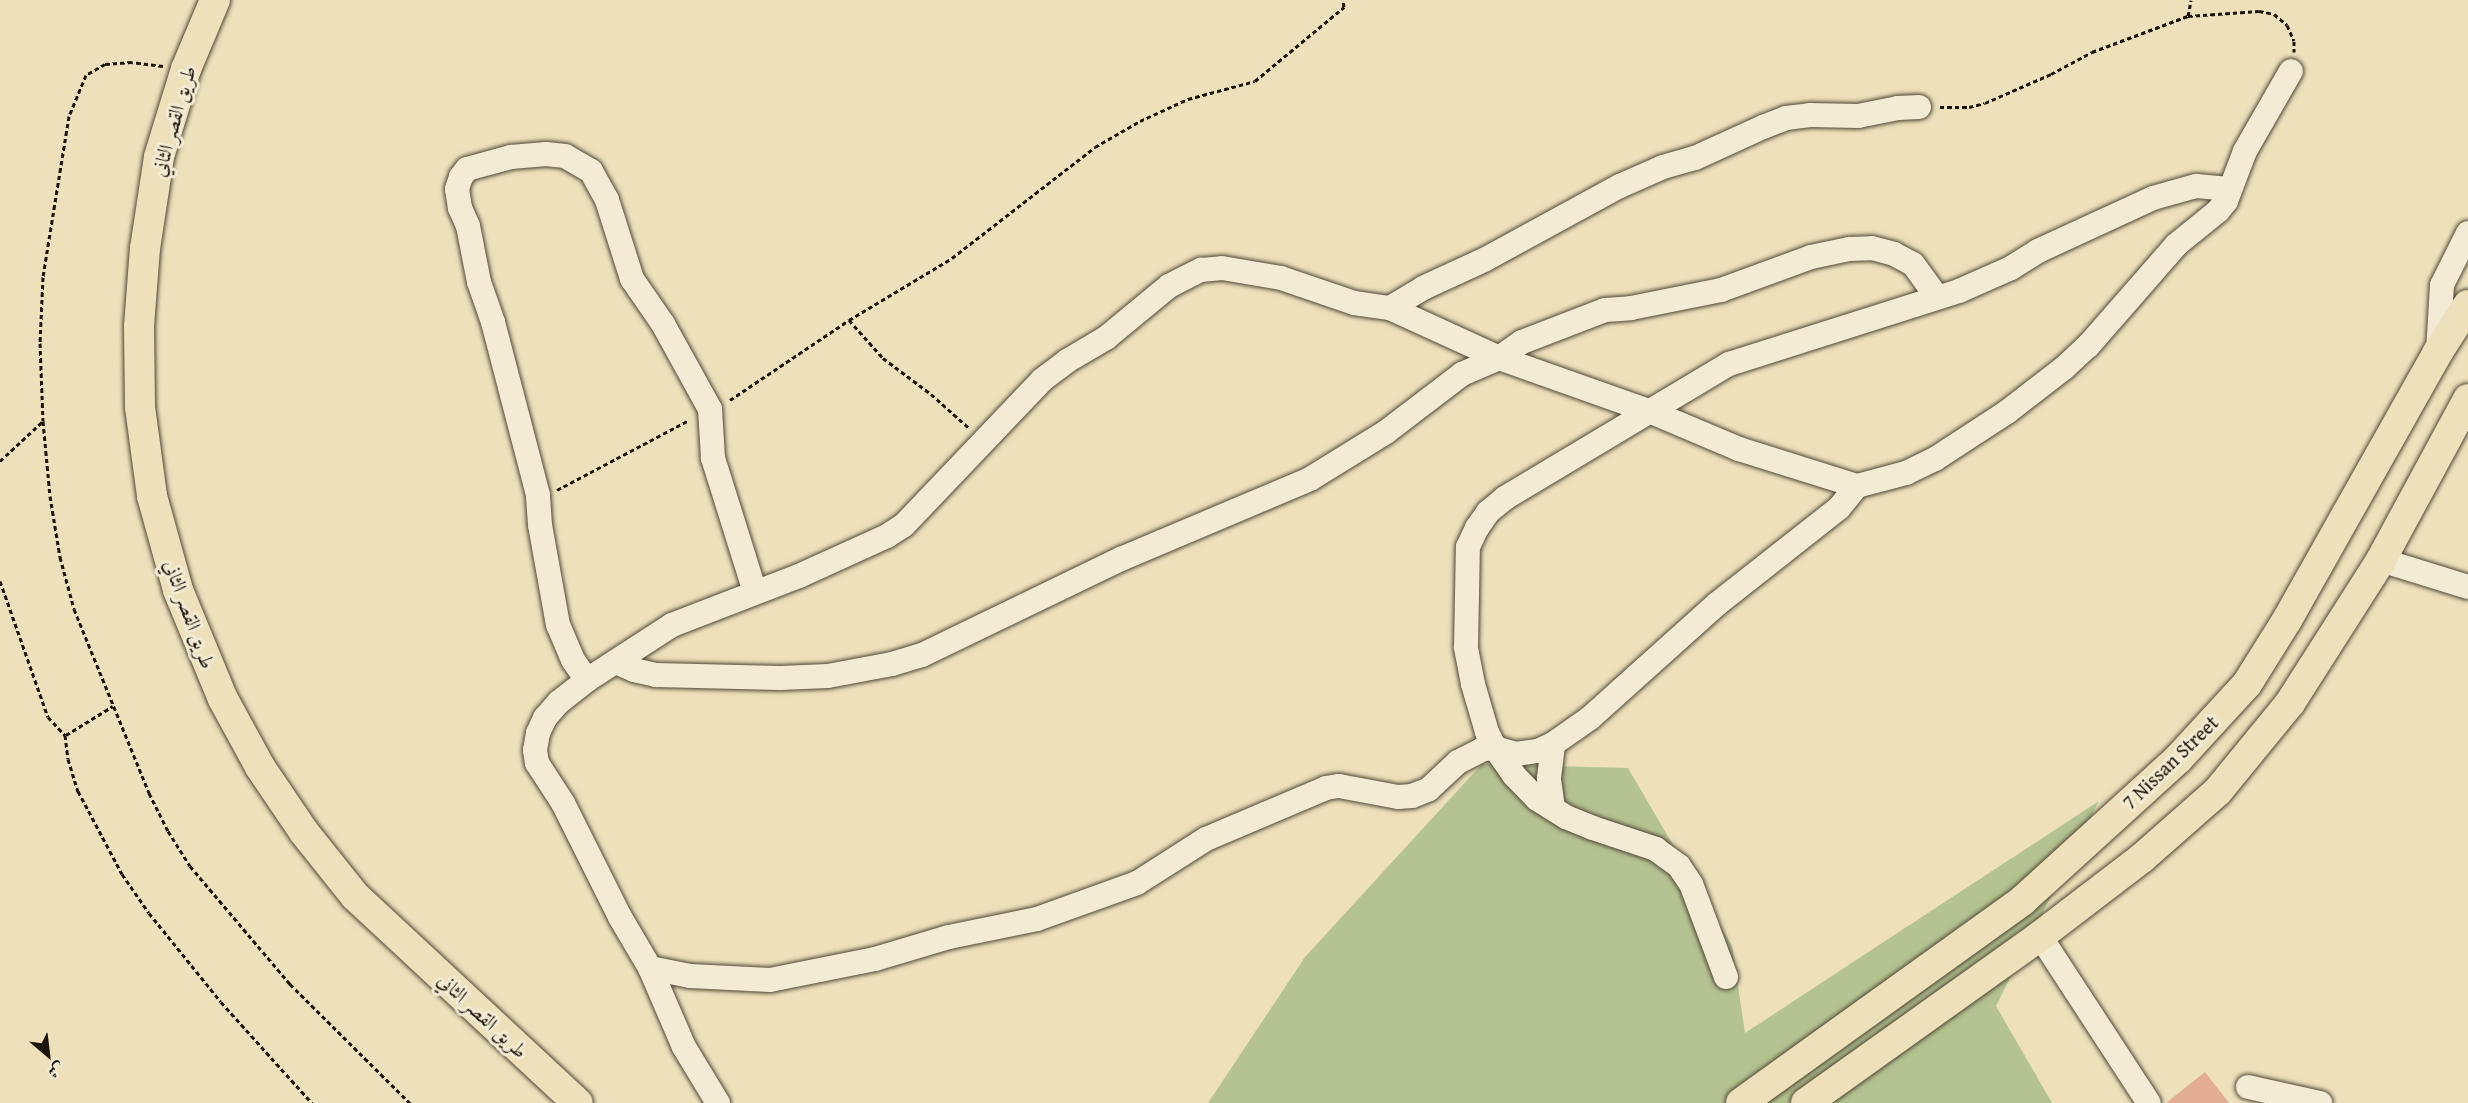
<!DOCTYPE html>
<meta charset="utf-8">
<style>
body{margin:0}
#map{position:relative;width:2468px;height:1103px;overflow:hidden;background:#ede0bb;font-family:"Gentium Book Plus",Amiri,serif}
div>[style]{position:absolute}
.green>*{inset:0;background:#b5c392}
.building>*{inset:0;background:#e3ad95}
.path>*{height:3px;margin-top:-1.5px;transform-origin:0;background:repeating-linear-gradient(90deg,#1d1409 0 4.5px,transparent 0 7.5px)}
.roads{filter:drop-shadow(0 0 2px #514736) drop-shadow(0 0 2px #514736)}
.minor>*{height:24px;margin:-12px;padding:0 12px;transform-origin:12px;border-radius:12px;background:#f3ebd3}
.major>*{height:30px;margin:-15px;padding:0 15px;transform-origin:15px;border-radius:15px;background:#ede0bb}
span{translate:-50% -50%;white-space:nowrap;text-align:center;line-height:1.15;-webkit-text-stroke:6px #f3ebd3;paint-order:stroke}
.street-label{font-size:20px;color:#1d1409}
.north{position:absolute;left:18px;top:1025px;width:60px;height:60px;-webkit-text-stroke:4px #f3ebd3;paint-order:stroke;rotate:152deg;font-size:16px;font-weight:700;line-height:24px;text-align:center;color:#1d1409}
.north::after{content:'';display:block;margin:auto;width:21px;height:27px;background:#1d1409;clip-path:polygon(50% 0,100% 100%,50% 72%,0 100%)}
</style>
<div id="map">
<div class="green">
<i style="clip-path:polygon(1482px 764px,1628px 768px,1732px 946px,1745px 1033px,2099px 801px,1996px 1006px,2052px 1103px,1208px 1103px,1305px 957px)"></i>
</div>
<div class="building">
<i style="clip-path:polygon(2205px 1072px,2229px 1103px,2166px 1103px)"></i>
</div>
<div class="path">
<i style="left:2188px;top:16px;width:16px;rotate:-79deg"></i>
<i style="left:163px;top:66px;width:31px;rotate:-173deg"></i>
<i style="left:132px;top:62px;width:27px;rotate:176deg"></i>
<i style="left:105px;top:64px;width:22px;rotate:150deg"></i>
<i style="left:86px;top:75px;width:44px;rotate:112.5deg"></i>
<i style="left:69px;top:116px;width:163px;rotate:99.2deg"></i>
<i style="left:43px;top:277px;width:66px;rotate:92.6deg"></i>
<i style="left:40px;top:343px;width:78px;rotate:87.8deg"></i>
<i style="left:43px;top:421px;width:75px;rotate:84.7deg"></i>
<i style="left:50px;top:496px;width:62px;rotate:80.7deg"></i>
<i style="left:60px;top:557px;width:54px;rotate:74.9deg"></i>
<i style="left:74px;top:609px;width:199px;rotate:67.8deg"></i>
<i style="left:149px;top:793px;width:42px;rotate:63.4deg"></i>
<i style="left:168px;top:831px;width:41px;rotate:57.8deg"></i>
<i style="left:190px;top:866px;width:155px;rotate:49.7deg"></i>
<i style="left:290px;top:984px;width:169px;rotate:44.8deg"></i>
<i style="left:1940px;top:107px;width:29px"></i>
<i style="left:1969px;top:107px;width:16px;rotate:-14deg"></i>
<i style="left:1985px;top:103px;width:72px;rotate:-23.7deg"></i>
<i style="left:2051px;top:74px;width:47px;rotate:-28.2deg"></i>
<i style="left:2092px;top:52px;width:103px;rotate:-20.6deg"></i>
<i style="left:2188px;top:16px;width:71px;rotate:-4deg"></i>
<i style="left:2259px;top:11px;width:15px;rotate:11deg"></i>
<i style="left:2274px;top:14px;width:17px;rotate:40deg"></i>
<i style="left:2287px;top:25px;width:17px;rotate:66deg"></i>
<i style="left:2294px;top:41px;width:11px;rotate:90deg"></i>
<i style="left:849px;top:320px;width:51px;rotate:48.2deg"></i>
<i style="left:883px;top:358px;width:60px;rotate:36.9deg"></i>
<i style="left:931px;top:394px;width:50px;rotate:41.7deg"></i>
<i style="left:730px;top:400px;width:143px;rotate:-33.9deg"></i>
<i style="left:849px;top:320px;width:120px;rotate:-31deg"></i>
<i style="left:952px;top:258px;width:181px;rotate:-37.8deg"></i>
<i style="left:1095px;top:147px;width:52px;rotate:-30deg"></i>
<i style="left:1140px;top:121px;width:53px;rotate:-24.6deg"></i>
<i style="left:1188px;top:99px;width:69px;rotate:-15deg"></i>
<i style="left:1255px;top:81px;width:116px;rotate:-39.7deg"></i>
<i style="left:1344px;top:7px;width:7px;rotate:-98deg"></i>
<i style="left:0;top:461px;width:59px;rotate:-42.9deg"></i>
<i style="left:557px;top:490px;width:149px;rotate:-27.9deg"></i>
<i style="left:0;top:581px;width:144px;rotate:70.6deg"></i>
<i style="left:48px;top:717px;width:25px;rotate:47deg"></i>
<i style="left:65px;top:735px;width:24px;rotate:83deg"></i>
<i style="left:68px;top:759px;width:34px;rotate:73deg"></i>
<i style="left:78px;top:791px;width:94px;rotate:62.1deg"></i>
<i style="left:122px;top:874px;width:47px;rotate:55.3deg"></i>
<i style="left:149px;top:913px;width:114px;rotate:51deg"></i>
<i style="left:221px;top:1002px;width:136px;rotate:48deg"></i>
<i style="left:66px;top:735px;width:55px;rotate:-31.7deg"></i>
</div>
<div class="roads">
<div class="minor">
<i style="left:1390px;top:308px;width:39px;rotate:-31deg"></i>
<i style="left:1423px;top:288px;width:67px;rotate:-24.7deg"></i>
<i style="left:1484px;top:260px;width:155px;rotate:-28.6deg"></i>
<i style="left:1620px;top:186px;width:47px;rotate:-23.8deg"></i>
<i style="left:1663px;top:167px;width:33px;rotate:-16deg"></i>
<i style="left:1695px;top:158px;width:75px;rotate:-24.5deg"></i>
<i style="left:1763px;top:127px;width:25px;rotate:-21deg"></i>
<i style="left:1786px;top:118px;width:24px;rotate:-7deg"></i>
<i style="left:1810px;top:115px;width:48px;rotate:1.2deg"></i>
<i style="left:1858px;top:116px;width:41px;rotate:-11.3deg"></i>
<i style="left:1898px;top:108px;width:21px;rotate:-3deg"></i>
<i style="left:2438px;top:352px;width:67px;rotate:-86.6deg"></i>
<i style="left:2442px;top:285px;width:58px;rotate:-63.4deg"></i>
<i style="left:2381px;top:560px;width:91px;rotate:17.2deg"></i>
<i style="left:616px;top:662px;width:20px;rotate:24deg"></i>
<i style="left:634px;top:670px;width:23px;rotate:13deg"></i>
<i style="left:656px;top:675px;width:124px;rotate:1.4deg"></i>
<i style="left:780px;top:678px;width:48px;rotate:-2.4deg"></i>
<i style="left:828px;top:676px;width:65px;rotate:-10.6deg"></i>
<i style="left:892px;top:664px;width:31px;rotate:-17deg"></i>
<i style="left:922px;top:655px;width:221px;rotate:-25.8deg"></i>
<i style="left:1121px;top:559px;width:205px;rotate:-22.9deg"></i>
<i style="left:1310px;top:479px;width:89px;rotate:-31.7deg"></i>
<i style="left:1386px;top:432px;width:96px;rotate:-37.3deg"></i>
<i style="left:1462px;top:374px;width:40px;rotate:-23.4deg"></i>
<i style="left:1499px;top:358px;width:28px;rotate:-35deg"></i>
<i style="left:1522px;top:342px;width:89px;rotate:-21.1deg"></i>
<i style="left:1605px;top:310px;width:26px;rotate:-4deg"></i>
<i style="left:1631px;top:308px;width:92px;rotate:-11.3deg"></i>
<i style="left:1721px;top:290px;width:96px;rotate:-20.1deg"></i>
<i style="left:1811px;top:257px;width:39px;rotate:-12deg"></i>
<i style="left:1849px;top:249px;width:23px;rotate:-2deg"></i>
<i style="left:1872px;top:248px;width:23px;rotate:15deg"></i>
<i style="left:1894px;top:254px;width:21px;rotate:28deg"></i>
<i style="left:1913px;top:264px;width:41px;rotate:54deg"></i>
<i style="left:587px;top:680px;width:24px;rotate:-125deg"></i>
<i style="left:573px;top:660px;width:38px;rotate:-113deg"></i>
<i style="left:558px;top:625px;width:102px;rotate:-100.2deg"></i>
<i style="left:540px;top:525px;width:30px;rotate:-94deg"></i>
<i style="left:538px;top:495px;width:179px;rotate:-104.6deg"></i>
<i style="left:493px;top:322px;width:42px;rotate:-109.3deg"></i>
<i style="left:479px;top:282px;width:57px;rotate:-101.1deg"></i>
<i style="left:468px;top:226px;width:20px;rotate:-114deg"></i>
<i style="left:460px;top:208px;width:19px;rotate:-99deg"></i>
<i style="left:457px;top:189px;width:13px;rotate:-72deg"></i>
<i style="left:461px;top:177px;width:10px;rotate:-53deg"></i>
<i style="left:467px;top:169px;width:46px;rotate:-15.3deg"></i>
<i style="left:511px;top:157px;width:35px;rotate:-5deg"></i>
<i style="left:546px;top:154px;width:19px;rotate:6deg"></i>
<i style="left:565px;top:156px;width:30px;rotate:30deg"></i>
<i style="left:591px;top:171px;width:33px;rotate:61deg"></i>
<i style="left:607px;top:200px;width:83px;rotate:72.4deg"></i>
<i style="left:632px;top:279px;width:55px;rotate:55.4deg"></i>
<i style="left:663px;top:324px;width:97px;rotate:61.1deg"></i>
<i style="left:710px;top:409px;width:49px;rotate:86.5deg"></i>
<i style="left:713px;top:458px;width:140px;rotate:72.6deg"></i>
<i style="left:1553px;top:808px;width:30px;rotate:-98deg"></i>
<i style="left:1549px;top:778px;width:34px;rotate:-83deg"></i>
<i style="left:2040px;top:936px;width:199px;rotate:56.9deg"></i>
<i style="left:650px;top:968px;width:41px;rotate:11.3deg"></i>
<i style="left:690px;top:976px;width:80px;rotate:2.9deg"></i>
<i style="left:770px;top:980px;width:107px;rotate:-11.3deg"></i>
<i style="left:875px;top:959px;width:77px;rotate:-16.6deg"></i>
<i style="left:949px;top:937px;width:90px;rotate:-11.6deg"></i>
<i style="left:1037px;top:919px;width:106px;rotate:-19.8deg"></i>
<i style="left:1137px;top:883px;width:82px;rotate:-32.5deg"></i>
<i style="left:1206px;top:839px;width:130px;rotate:-23deg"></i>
<i style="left:1326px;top:788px;width:13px;rotate:-9deg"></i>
<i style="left:1339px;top:786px;width:60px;rotate:10.6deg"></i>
<i style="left:1398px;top:797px;width:14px;rotate:-4deg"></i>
<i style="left:1412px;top:796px;width:18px;rotate:-22deg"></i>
<i style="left:1429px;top:789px;width:40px;rotate:-43deg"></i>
<i style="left:1458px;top:762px;width:28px;rotate:-27deg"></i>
<i style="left:1483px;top:749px;width:12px;rotate:-5deg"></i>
<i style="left:1495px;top:748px;width:22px;rotate:16deg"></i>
<i style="left:1516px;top:754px;width:22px;rotate:-8deg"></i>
<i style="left:1538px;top:751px;width:17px;rotate:-25deg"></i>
<i style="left:1553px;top:744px;width:45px;rotate:-35.1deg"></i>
<i style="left:1590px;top:718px;width:171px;rotate:-41.9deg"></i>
<i style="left:1717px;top:604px;width:155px;rotate:-38.2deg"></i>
<i style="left:1839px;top:508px;width:28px;rotate:-51deg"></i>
<i style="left:1726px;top:977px;width:99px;rotate:-110.6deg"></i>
<i style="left:1691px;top:884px;width:22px;rotate:-124deg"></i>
<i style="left:1679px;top:866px;width:29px;rotate:-144deg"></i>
<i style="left:1656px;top:849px;width:66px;rotate:-161.6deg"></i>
<i style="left:1593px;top:828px;width:29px;rotate:-158deg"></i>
<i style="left:1566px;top:817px;width:34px;rotate:-148deg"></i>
<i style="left:1537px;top:799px;width:33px;rotate:-134deg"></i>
<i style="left:1514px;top:775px;width:33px;rotate:-125deg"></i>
<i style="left:1495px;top:748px;width:18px;rotate:-117deg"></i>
<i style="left:1487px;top:732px;width:50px;rotate:-106.3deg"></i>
<i style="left:1473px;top:684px;width:38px;rotate:-101deg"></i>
<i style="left:1466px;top:647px;width:100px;rotate:-88.9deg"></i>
<i style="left:1468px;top:547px;width:21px;rotate:-65deg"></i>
<i style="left:1477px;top:528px;width:19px;rotate:-55deg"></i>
<i style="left:1488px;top:512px;width:22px;rotate:-39deg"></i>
<i style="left:1505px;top:498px;width:261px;rotate:-30.9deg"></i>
<i style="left:1729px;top:364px;width:241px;rotate:-17.6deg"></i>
<i style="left:1959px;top:291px;width:57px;rotate:-23.9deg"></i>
<i style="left:2011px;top:268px;width:32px;rotate:-32deg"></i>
<i style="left:2038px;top:251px;width:127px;rotate:-24.7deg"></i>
<i style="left:2153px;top:198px;width:45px;rotate:-15.6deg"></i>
<i style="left:2196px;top:186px;width:34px;rotate:5deg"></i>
<i style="left:2248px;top:1087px;width:74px;rotate:12.5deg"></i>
<i style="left:718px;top:1103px;width:66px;rotate:-121.3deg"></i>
<i style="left:684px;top:1047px;width:86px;rotate:-113.3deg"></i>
<i style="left:650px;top:968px;width:59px;rotate:-120.5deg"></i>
<i style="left:620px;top:917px;width:127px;rotate:-116.6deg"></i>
<i style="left:563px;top:803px;width:48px;rotate:-123deg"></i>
<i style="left:537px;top:763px;width:13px;rotate:-99deg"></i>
<i style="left:535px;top:750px;width:17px;rotate:-80deg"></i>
<i style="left:538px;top:733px;width:17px;rotate:-65deg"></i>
<i style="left:545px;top:718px;width:21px;rotate:-49deg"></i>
<i style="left:559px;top:702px;width:36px;rotate:-38deg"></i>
<i style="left:587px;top:680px;width:101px;rotate:-32.9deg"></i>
<i style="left:672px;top:625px;width:136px;rotate:-21.1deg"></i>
<i style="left:799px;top:576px;width:97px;rotate:-24.4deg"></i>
<i style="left:887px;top:536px;width:20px;rotate:-33deg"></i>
<i style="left:904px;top:525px;width:200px;rotate:-46.4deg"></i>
<i style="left:1042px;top:380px;width:31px;rotate:-37deg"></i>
<i style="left:1067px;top:361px;width:45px;rotate:-30.5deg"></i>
<i style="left:1106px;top:338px;width:82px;rotate:-39.5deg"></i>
<i style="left:1169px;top:286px;width:36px;rotate:-27deg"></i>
<i style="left:1201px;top:270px;width:21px;rotate:-5deg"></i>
<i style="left:1222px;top:268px;width:60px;rotate:9.6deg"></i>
<i style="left:1281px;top:278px;width:77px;rotate:18.9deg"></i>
<i style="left:1354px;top:303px;width:36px;rotate:8deg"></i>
<i style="left:1390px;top:308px;width:120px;rotate:24.6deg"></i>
<i style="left:1499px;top:358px;width:159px;rotate:19.5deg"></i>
<i style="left:1649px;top:411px;width:98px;rotate:22.9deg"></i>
<i style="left:1739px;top:449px;width:124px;rotate:17.4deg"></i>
<i style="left:1857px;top:486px;width:51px;rotate:-14.9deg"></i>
<i style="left:1906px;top:473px;width:32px;rotate:-26deg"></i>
<i style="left:1935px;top:459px;width:86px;rotate:-33.1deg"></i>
<i style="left:2007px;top:412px;width:72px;rotate:-37.7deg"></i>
<i style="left:2064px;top:368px;width:33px;rotate:-43deg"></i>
<i style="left:2088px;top:346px;width:134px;rotate:-48.9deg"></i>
<i style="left:2176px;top:245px;width:54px;rotate:-39deg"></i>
<i style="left:2218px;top:211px;width:13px;rotate:-51deg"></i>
<i style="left:2226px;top:201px;width:53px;rotate:-69.2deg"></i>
<i style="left:2245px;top:151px;width:92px;rotate:-60.1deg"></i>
</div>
<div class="major">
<i style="left:215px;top:0;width:75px;rotate:112.8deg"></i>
<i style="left:186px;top:69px;width:92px;rotate:107.1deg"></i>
<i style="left:159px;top:157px;width:92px;rotate:98.7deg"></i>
<i style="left:145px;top:248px;width:78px;rotate:94.4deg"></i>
<i style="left:139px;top:326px;width:81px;rotate:89.3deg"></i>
<i style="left:140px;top:407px;width:90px;rotate:82.3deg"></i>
<i style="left:152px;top:496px;width:98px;rotate:74.5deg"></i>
<i style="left:178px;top:590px;width:118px;rotate:67.6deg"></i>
<i style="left:223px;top:699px;width:77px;rotate:61.4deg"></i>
<i style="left:260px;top:767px;width:78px;rotate:55.9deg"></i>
<i style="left:304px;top:832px;width:82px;rotate:51.4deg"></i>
<i style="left:355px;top:896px;width:304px;rotate:42.9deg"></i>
<i style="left:1741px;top:1103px;width:347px;rotate:-35.7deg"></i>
<i style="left:2023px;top:900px;width:210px;rotate:-42.3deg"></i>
<i style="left:2178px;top:759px;width:102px;rotate:-47.4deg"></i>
<i style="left:2247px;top:684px;width:75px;rotate:-58deg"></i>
<i style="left:2287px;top:620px;width:308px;rotate:-60.6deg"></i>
<i style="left:2438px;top:352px;width:56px;rotate:-57.4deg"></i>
<i style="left:1806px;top:1103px;width:287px;rotate:-35.5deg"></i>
<i style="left:2040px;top:936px;width:128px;rotate:-37.4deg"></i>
<i style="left:2142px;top:858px;width:101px;rotate:-41.4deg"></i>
<i style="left:2218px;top:791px;width:114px;rotate:-50.7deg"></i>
<i style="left:2290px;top:703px;width:169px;rotate:-57.5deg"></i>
<i style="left:2381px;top:560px;width:183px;rotate:-61.6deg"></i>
</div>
</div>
<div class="street-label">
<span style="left:173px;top:121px;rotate:-74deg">طريق القصر الثاني</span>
<span style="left:190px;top:614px;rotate:70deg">طريق القصر الثاني</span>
<span style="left:2170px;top:762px;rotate:-44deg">7 Nissan Street</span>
<span style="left:483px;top:1015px;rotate:43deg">طريق القصر الثاني</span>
</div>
<div class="north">ش</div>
</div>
